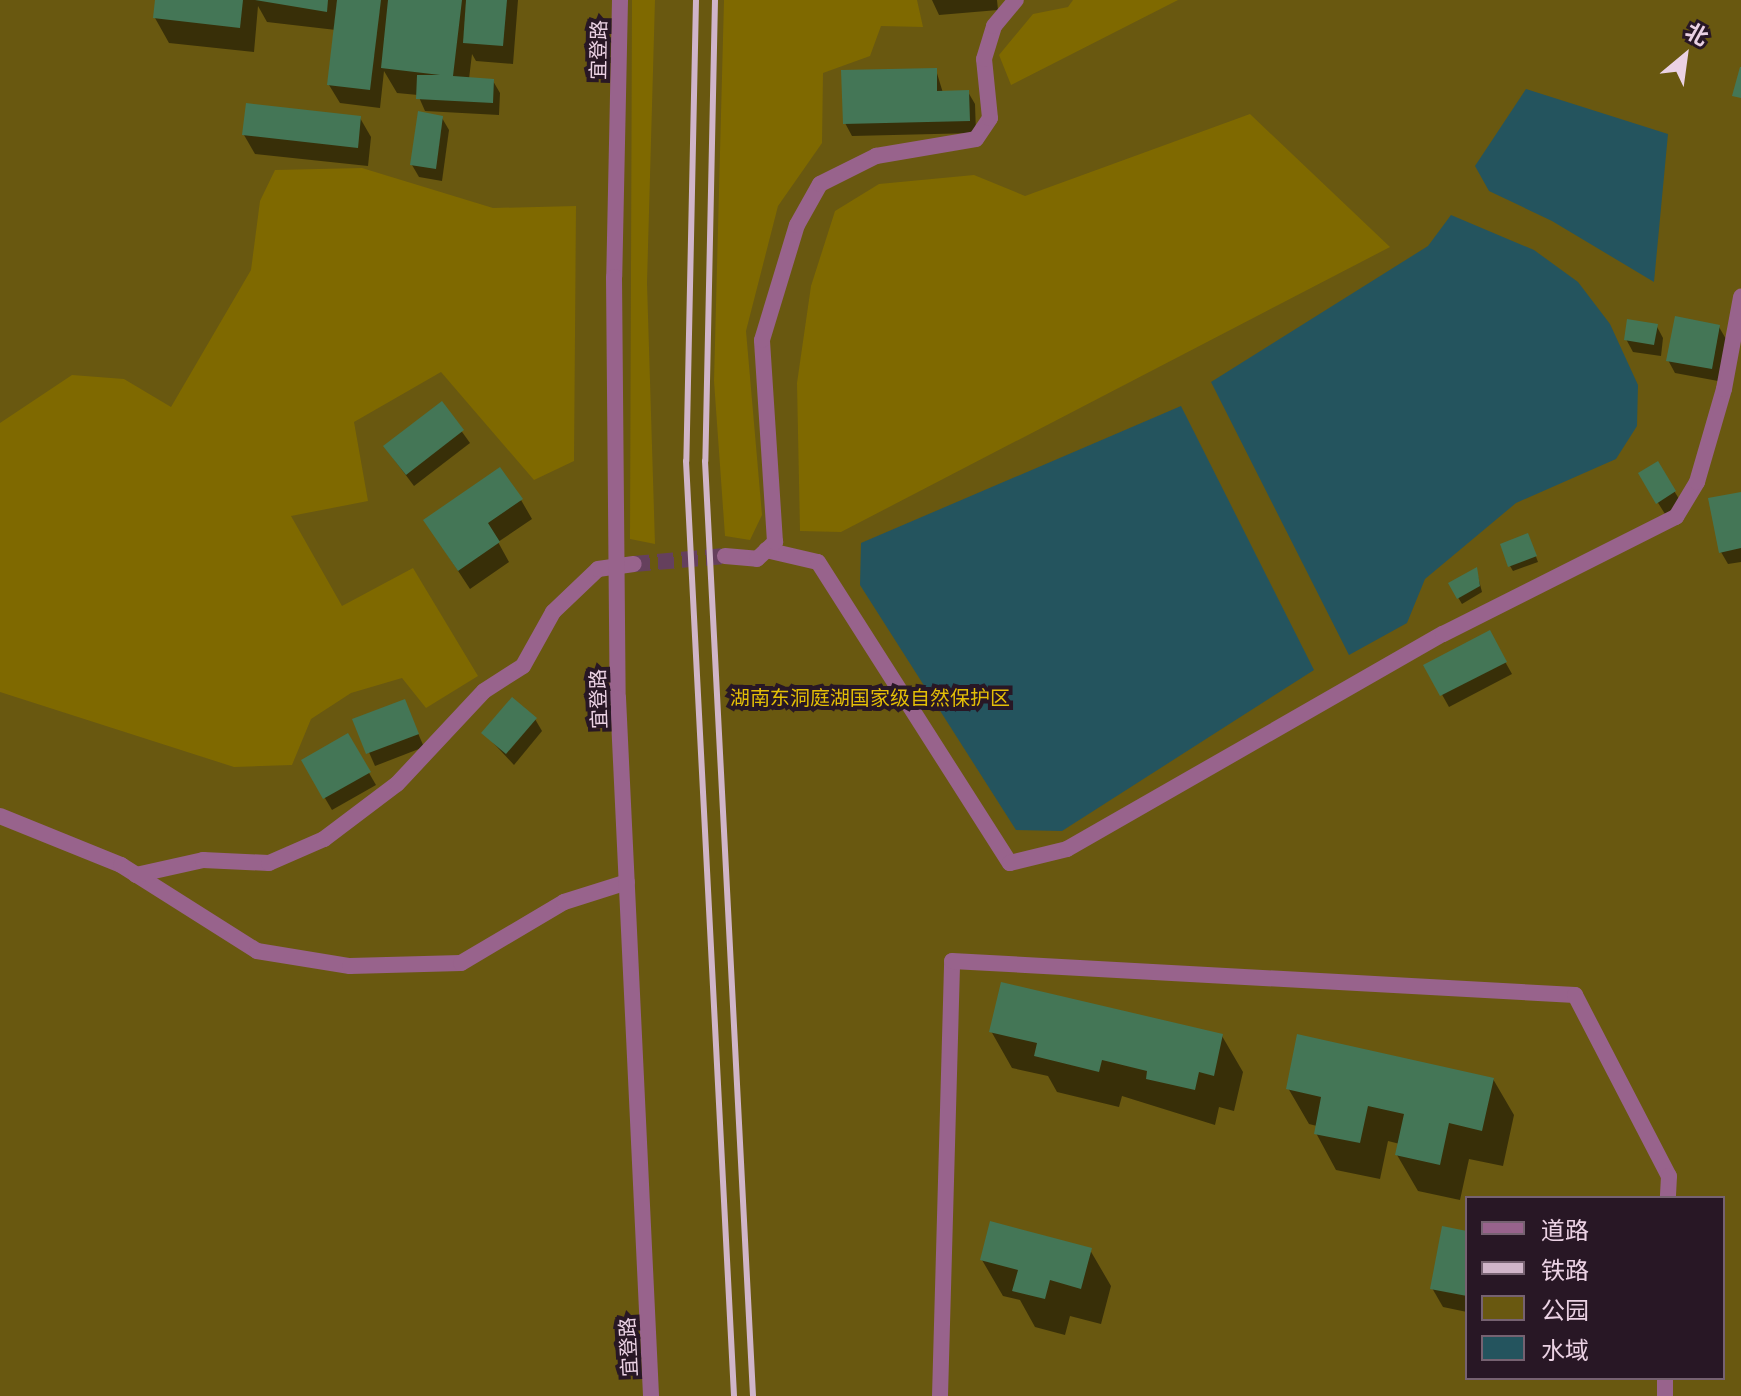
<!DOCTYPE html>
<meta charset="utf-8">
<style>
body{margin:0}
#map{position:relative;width:1741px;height:1396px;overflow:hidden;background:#4d2645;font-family:"Work Sans","Noto Sans SC",sans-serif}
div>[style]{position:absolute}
.green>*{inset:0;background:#695810}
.forest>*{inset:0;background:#7f6900}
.water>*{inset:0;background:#24545e}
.shadow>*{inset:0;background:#0007}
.building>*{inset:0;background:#447656}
.minor-tunnel>*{height:16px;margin-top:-8px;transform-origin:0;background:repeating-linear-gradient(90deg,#65405d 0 16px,transparent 0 24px)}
.minor>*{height:16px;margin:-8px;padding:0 8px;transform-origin:8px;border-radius:8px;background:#98638c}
.tertiary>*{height:16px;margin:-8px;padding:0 8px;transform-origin:8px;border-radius:8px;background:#98638c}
.rail>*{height:6px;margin:-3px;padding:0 3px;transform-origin:3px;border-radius:3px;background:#d0b5c9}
span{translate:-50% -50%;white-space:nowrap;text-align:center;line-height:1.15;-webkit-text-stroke:8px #281725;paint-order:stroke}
.street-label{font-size:20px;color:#ebd2e4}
.park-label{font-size:20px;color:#e3be07}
.legend{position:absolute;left:1465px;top:1196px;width:260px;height:184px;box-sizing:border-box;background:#281725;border:2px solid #766271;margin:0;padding:10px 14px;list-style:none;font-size:24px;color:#ebd2e4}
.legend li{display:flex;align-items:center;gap:16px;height:40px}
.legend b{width:40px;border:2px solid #766271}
.north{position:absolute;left:1645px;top:16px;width:80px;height:80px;-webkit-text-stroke:6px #281725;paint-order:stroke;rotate:29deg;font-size:22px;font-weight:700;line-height:32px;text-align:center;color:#ebd2e4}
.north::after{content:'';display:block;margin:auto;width:28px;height:36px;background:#ebd2e4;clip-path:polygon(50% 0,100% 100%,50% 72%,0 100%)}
</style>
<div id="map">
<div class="green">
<i style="clip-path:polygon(evenodd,0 0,1741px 0,1741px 1396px,0 1396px,0 0,1467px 1198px,1723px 1198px,1723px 1378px,1467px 1378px,1467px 1198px)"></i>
</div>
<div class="forest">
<i style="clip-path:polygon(632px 0,655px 0,647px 283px,655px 544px,630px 539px)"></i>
<i style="clip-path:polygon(724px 0,917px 0,923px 27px,881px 26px,870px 56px,823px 73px,822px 143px,778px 206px,746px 331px,762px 515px,750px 540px,725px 536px,714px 381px)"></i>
<i style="clip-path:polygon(1073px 0,1178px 0,1011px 85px,999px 55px,1033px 14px,1068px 7px)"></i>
<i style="clip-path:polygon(1250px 114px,1390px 247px,841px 532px,800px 531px,797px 383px,811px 286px,835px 211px,879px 184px,974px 175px,1025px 196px)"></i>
<i style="clip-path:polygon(362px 168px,493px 208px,576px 206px,574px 461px,534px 480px,441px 372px,354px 422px,368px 501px,291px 516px,342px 606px,413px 568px,478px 676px,426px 708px,402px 678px,351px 693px,311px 719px,292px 765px,234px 767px,0 692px,0 423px,72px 375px,124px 379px,171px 407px,251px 270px,260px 201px,275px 170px)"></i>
</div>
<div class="water">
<i style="clip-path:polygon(1526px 89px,1668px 134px,1654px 282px,1552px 221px,1489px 191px,1475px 166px)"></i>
<i style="clip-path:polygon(1451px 215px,1534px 250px,1578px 282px,1610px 324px,1638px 385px,1637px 426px,1616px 459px,1516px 503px,1425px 579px,1407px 623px,1349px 655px,1211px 382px,1428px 246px)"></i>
<i style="clip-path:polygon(1181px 406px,1314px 670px,1062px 831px,1016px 830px,860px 585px,861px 543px)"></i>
</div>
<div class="shadow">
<i style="clip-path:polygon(157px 0,518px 0,513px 64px,476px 61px,472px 54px,469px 79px,493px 81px,500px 93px,499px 115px,425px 111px,418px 95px,397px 93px,384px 71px,380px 108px,340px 103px,329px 85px,336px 30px,267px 22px,258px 6px,254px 52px,169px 43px,155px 18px)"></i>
<i style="clip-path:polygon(932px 0,997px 0,998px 10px,939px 15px)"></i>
<i style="clip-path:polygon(936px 70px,943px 93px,968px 92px,975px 104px,976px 133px,852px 136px,845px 123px)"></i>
<i style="clip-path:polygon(360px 118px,371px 137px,368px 166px,255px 154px,244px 135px)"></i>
<i style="clip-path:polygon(442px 118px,449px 130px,442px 181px,419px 177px,412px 165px)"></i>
<i style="clip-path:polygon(1656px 325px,1663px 338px,1661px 356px,1633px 352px,1626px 339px)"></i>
<i style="clip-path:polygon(1719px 327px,1726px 339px,1718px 381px,1675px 373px,1668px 360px)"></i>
<i style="clip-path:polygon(442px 404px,470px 443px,414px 486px,393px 458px)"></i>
<i style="clip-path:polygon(1658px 464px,1682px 504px,1665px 514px,1640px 474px)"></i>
<i style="clip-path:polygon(1741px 494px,1741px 562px,1728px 564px,1721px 552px)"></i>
<i style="clip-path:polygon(521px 500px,532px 519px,498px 542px,509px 562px,470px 589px,437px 539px)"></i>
<i style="clip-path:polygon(1530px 541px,1538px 562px,1513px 571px,1510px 566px)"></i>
<i style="clip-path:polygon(1476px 569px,1482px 592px,1462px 604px,1450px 584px)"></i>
<i style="clip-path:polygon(1489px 633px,1512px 674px,1449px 707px,1426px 666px)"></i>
<i style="clip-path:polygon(404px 701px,424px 747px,375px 766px,355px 720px)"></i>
<i style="clip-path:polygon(535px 719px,542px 731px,514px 765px,484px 733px)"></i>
<i style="clip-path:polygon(347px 735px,376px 785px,332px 810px,303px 761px)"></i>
<i style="clip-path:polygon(991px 1031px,1222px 1036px,1243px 1072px,1234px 1111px,1219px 1107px,1215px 1125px,1122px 1096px,1119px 1107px,1057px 1092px,1048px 1076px,1012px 1068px)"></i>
<i style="clip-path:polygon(1493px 1079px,1514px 1115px,1503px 1166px,1469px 1159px,1460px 1200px,1418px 1191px,1397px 1155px,1400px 1144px,1388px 1141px,1380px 1179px,1336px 1170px,1316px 1133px,1317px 1126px,1309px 1124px,1288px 1088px)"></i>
<i style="clip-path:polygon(1467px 1233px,1467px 1312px,1443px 1307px,1432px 1288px)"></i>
<i style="clip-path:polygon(1090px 1250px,1111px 1286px,1101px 1324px,1070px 1316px,1065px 1335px,1035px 1327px,1020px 1300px,1003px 1296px,982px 1260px)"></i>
</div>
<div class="building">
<i style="clip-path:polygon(155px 0,243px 0,240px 28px,153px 18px)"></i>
<i style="clip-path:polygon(255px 0,328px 0,327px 12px)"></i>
<i style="clip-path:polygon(337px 0,381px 0,370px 90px,327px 85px)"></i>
<i style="clip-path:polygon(388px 0,462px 0,453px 76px,494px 79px,493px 103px,416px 99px,417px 75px,440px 75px,381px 68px)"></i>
<i style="clip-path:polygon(466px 0,507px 0,503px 46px,463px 43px)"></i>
<i style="clip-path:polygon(1740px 67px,1741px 67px,1741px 98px,1732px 96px)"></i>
<i style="clip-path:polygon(937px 68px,937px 91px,969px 90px,970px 121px,843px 124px,841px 70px)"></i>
<i style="clip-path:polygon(246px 103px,361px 116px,358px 148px,242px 135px)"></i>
<i style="clip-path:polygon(418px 111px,443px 116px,436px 169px,410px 165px)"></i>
<i style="clip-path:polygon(1675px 316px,1720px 325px,1712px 369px,1666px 361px)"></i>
<i style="clip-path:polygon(1627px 319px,1658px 324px,1654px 345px,1624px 340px)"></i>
<i style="clip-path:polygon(442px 401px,464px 430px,406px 475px,383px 446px)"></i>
<i style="clip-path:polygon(1658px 461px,1676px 491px,1656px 504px,1638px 473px)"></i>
<i style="clip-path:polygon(500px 467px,523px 499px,488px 523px,500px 542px,458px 571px,423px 520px)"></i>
<i style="clip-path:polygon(1741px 492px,1741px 548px,1719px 553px,1708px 498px)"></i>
<i style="clip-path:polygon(1528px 533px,1537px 556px,1508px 567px,1500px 544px)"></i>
<i style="clip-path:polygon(1477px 567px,1480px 586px,1457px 599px,1448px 583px)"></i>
<i style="clip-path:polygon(1490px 630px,1507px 662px,1440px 696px,1423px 665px)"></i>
<i style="clip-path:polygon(512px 697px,537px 718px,506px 754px,481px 733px)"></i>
<i style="clip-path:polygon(405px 699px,419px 734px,366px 754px,352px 719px)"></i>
<i style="clip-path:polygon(348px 733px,371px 772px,323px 799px,301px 760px)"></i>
<i style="clip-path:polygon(1001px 982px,1223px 1034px,1214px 1076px,1199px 1072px,1195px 1090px,1146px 1079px,1147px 1071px,1102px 1060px,1099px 1072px,1034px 1056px,1037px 1043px,989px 1032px)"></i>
<i style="clip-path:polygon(1297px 1034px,1494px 1078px,1482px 1131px,1449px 1123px,1440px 1165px,1395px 1155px,1404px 1114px,1368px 1106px,1360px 1143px,1314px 1134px,1321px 1097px,1286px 1089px)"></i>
<i style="clip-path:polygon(990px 1221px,1092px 1248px,1081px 1289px,1050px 1280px,1045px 1299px,1012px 1291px,1018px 1270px,980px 1260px)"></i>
<i style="clip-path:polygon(1442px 1226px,1467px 1231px,1467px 1296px,1430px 1289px)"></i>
</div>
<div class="minor-tunnel">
<i style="left:634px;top:564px;width:91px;rotate:-5deg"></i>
</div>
<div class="minor">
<i style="left:766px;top:550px;width:53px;rotate:13deg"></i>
<i style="left:818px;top:562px;width:357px;rotate:57.5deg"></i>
<i style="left:1010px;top:863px;width:59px;rotate:-13.8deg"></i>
<i style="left:1067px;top:849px;width:433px;rotate:-29.8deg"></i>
<i style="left:1443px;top:634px;width:261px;rotate:-26.7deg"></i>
<i style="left:1676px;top:517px;width:41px;rotate:-59deg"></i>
<i style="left:1697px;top:482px;width:97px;rotate:-73.8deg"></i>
<i style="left:1724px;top:389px;width:94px;rotate:-79.5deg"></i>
<i style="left:725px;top:556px;width:32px;rotate:5deg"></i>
<i style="left:757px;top:559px;width:25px;rotate:-43deg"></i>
<i style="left:775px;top:542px;width:202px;rotate:-93.7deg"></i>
<i style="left:762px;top:340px;width:120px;rotate:-73.1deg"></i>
<i style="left:797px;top:225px;width:47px;rotate:-60.7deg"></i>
<i style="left:820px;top:184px;width:63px;rotate:-26.6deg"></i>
<i style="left:876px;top:156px;width:101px;rotate:-9.6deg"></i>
<i style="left:976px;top:139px;width:25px;rotate:-56deg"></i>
<i style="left:990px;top:118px;width:59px;rotate:-95.8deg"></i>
<i style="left:984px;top:59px;width:34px;rotate:-73deg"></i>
<i style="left:994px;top:26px;width:34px;rotate:-50deg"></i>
<i style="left:0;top:816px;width:131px;rotate:22deg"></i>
<i style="left:121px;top:865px;width:161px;rotate:32.3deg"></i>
<i style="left:257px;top:951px;width:94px;rotate:9.2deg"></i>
<i style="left:350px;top:966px;width:111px;rotate:-1.5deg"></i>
<i style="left:461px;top:963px;width:120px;rotate:-30.6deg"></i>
<i style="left:564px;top:902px;width:66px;rotate:-17.6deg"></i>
<i style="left:136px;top:875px;width:69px;rotate:-12.6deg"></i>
<i style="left:203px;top:860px;width:66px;rotate:2.6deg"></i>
<i style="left:269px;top:863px;width:60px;rotate:-23.6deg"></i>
<i style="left:324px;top:839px;width:91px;rotate:-37deg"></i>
<i style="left:397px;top:784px;width:127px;rotate:-46.9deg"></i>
<i style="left:484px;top:691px;width:46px;rotate:-32.7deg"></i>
<i style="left:523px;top:666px;width:62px;rotate:-60.9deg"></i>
<i style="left:553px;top:612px;width:62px;rotate:-43.7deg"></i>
<i style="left:598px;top:569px;width:36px;rotate:-8deg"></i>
<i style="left:940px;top:1396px;width:435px;rotate:-88.4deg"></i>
<i style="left:952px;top:961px;width:624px;rotate:3.12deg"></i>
<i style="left:1575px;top:995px;width:204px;rotate:62.6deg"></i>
<i style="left:1669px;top:1176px;width:22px;rotate:93deg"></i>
<i style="left:1665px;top:1396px;width:18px;rotate:-90deg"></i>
</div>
<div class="tertiary">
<i style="left:620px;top:0;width:277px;rotate:91.2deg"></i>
<i style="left:614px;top:277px;width:421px;rotate:89.5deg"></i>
<i style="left:618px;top:698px;width:699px;rotate:87.29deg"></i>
</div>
<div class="rail">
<i style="left:696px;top:0;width:461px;rotate:91.2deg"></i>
<i style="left:686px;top:461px;width:936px;rotate:87.06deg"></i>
<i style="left:715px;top:0;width:461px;rotate:91.2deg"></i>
<i style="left:705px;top:461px;width:936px;rotate:87.06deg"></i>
</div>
<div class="street-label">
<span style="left:599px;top:50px;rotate:-89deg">宜登路</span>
<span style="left:599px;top:699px;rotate:-92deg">宜登路</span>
<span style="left:629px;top:1347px;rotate:-93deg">宜登路</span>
</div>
<div class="park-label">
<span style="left:870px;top:698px">湖南东洞庭湖国家级自然保护区</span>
</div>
<ul class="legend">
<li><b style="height:10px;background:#98638c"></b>道路</li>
<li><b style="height:10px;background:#d0b5c9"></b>铁路</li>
<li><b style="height:22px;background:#695810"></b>公园</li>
<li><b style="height:22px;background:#24545e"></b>水域</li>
</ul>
<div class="north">北</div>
</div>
